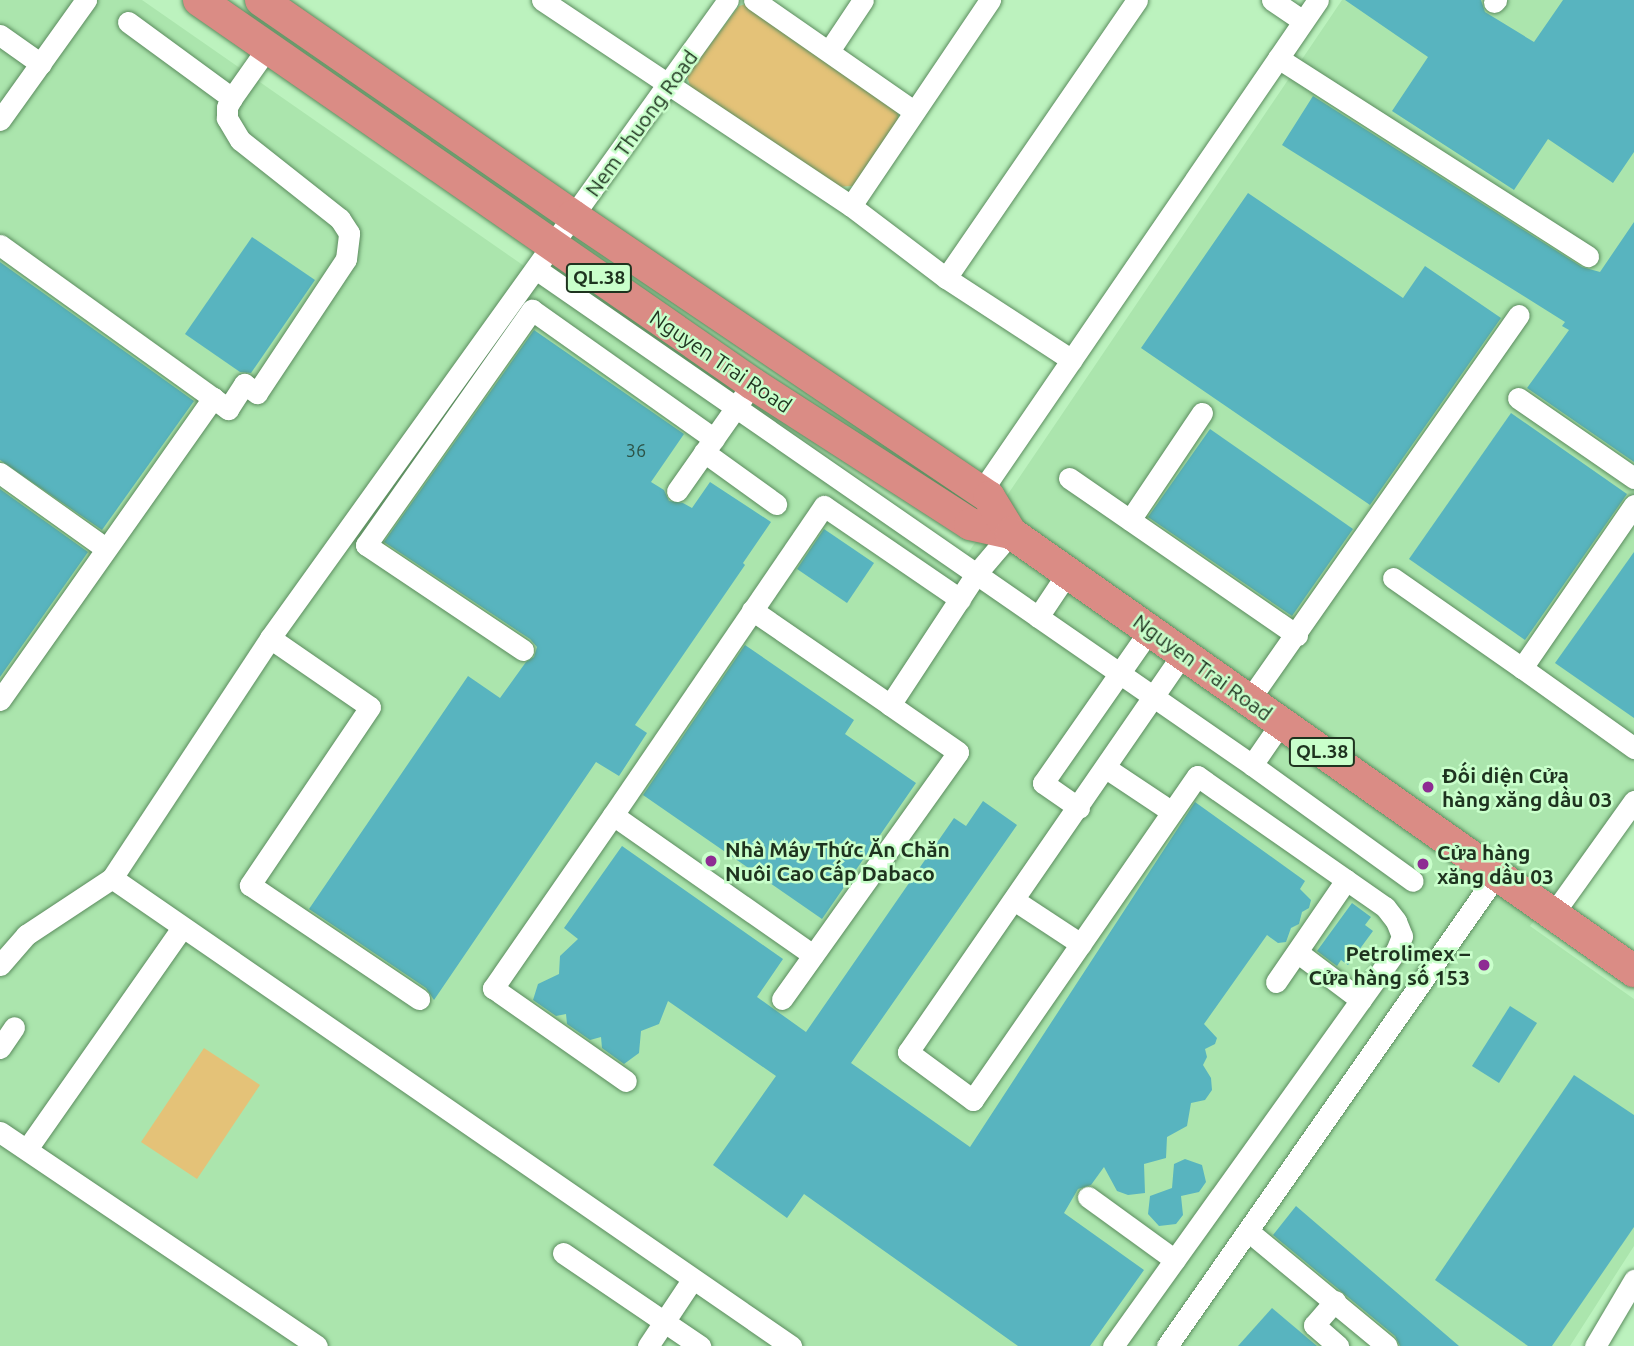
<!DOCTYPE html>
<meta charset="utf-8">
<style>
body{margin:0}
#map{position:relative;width:1634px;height:1346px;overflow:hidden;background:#bcf2be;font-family:Ubuntu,sans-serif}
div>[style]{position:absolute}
.built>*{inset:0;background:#abe5ad}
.green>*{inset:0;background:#e4c278}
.building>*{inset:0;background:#58b4bf}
.roads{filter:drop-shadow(0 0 2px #5b8c5e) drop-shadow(0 0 2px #5b8c5e)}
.minor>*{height:21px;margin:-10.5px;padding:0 10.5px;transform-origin:10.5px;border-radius:10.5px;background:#fff}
.highway>*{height:32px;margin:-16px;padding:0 16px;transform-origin:16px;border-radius:16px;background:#da8c85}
.dots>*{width:19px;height:19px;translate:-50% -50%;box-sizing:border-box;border:4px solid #c9ffcb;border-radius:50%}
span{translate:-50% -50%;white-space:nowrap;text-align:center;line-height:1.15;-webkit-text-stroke:5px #c9ffcb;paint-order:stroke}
.number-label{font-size:18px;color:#2c5347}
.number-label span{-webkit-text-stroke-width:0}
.shield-label span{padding:2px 5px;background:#c9ffcb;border:2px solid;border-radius:5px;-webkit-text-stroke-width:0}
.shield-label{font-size:19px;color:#1e331f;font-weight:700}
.street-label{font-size:21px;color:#1e331f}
.poi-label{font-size:21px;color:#1e331f;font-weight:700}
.left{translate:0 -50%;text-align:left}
.right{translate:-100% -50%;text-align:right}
</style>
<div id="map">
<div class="built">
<i style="clip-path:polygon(0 0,142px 0,958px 568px,1342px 0,1634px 0,1634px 789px,1530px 926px,1634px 999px,1634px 1246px,1570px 1346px,0 1346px)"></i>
</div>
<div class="green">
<i style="clip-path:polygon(750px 3px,891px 103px,898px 114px,898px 120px,853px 186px,835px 187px,691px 89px,687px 76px,739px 6px)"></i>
<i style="clip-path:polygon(204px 1048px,260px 1085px,197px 1179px,141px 1142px)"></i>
</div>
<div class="building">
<i style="clip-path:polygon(1345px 0,1481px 0,1485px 12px,1534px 42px,1563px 0,1634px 0,1634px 152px,1613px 183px,1548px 139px,1514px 190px,1392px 111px,1428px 57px)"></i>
<i style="clip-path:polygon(1313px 96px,1582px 267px,1600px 272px,1634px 222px,1634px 462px,1527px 388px,1569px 330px,1562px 326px,1565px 322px,1282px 145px)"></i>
<i style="clip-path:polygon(1248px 193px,1403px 298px,1425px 266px,1501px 318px,1370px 505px,1141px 348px)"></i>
<i style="clip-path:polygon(252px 237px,315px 280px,251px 373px,240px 372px,185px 334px)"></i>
<i style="clip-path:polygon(0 262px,194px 401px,102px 530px,0 460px)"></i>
<i style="clip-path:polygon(534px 330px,684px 434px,651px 482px,664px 490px,669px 501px,683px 503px,692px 508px,710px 482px,771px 522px,743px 563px,745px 565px,635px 725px,647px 733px,619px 776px,596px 762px,434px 1000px,426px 988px,309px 909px,468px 676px,500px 698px,526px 662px,534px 657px,537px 647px,530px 639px,384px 542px)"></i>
<i style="clip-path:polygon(1511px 413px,1627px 494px,1525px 640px,1409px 559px)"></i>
<i style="clip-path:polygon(1210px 429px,1353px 529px,1292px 616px,1148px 517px)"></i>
<i style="clip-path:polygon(0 489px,88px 552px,0 677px)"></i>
<i style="clip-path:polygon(824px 529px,874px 563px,847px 603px,797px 569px)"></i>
<i style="clip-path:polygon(1634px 552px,1634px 718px,1555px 663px)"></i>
<i style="clip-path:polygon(745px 645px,854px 720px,845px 734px,916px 783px,822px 919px,643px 795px)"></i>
<i style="clip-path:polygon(983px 801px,1017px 825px,851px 1063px,970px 1147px,1195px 802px,1305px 881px,1300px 889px,1311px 900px,1309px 908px,1302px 912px,1299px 924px,1291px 928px,1286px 942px,1278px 943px,1267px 935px,1204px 1024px,1217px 1038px,1215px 1044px,1205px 1049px,1207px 1057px,1203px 1065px,1211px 1078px,1212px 1090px,1205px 1100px,1191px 1103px,1187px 1126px,1167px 1137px,1166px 1158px,1144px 1164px,1145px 1193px,1128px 1195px,1117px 1191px,1104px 1167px,1091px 1185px,1078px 1189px,1064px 1213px,1144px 1270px,1090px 1346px,1018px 1346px,804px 1194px,787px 1218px,713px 1165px,776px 1076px,668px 1001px,659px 1024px,641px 1031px,639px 1053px,624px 1064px,602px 1048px,601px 1037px,590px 1040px,567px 1024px,566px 1014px,556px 1016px,533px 1000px,538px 984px,559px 974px,560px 956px,578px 939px,564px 928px,622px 846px,783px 959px,757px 997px,806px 1032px,954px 818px,966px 826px)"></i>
<i style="clip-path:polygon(1352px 903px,1371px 917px,1365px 925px,1373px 931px,1348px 965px,1341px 960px,1337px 966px,1317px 951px)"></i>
<i style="clip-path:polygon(1510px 1006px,1537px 1023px,1499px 1083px,1472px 1066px)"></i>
<i style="clip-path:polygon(1574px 1075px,1634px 1115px,1634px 1227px,1552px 1346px,1528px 1346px,1435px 1280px)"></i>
<i style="clip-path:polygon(1185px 1159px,1202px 1165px,1206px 1182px,1199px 1192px,1181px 1196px,1183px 1215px,1176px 1224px,1159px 1226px,1148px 1214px,1150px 1196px,1172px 1188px,1174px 1164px)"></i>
<i style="clip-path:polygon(1296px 1206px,1459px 1346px,1400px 1346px,1395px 1336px,1273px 1235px)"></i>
<i style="clip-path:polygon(1272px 1308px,1317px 1346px,1238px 1346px)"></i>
</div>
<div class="roads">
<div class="minor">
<i style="left:542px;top:0;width:371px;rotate:33.7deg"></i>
<i style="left:851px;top:206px;width:119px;rotate:37.2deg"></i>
<i style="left:946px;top:278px;width:150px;rotate:33.1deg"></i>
<i style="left:754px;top:0;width:195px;rotate:34.8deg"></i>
<i style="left:1272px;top:0;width:37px;rotate:34deg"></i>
<i style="left:1494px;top:2px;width:3px;rotate:-45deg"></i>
<i style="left:128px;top:22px;width:129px;rotate:36.2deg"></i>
<i style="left:0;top:35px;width:50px;rotate:35.3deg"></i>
<i style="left:829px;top:51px;width:61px;rotate:-56.3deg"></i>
<i style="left:1278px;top:58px;width:368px;rotate:32.6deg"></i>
<i style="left:0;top:120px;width:148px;rotate:-54.4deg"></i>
<i style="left:851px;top:206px;width:249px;rotate:-56deg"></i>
<i style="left:0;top:245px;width:262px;rotate:35.7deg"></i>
<i style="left:536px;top:269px;width:871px;rotate:34.71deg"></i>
<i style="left:1252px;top:765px;width:51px;rotate:-55.4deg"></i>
<i style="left:946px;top:278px;width:337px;rotate:-55.5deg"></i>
<i style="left:1518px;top:398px;width:141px;rotate:34.6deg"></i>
<i style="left:704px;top:452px;width:89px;rotate:35.8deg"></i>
<i style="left:0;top:473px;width:129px;rotate:35.5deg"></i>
<i style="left:1069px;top:478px;width:277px;rotate:34.6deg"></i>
<i style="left:677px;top:491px;width:115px;rotate:-54.9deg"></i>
<i style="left:981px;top:492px;width:596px;rotate:-55.59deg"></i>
<i style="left:1634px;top:505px;width:198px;rotate:124.5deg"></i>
<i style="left:1522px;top:668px;width:138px;rotate:35.5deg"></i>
<i style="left:1130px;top:520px;width:129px;rotate:-56.1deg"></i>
<i style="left:1393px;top:578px;width:157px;rotate:34.9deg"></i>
<i style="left:752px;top:610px;width:168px;rotate:34.5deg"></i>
<i style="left:890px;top:705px;width:157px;rotate:-56.7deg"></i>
<i style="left:976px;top:574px;width:54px;rotate:-49.5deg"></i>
<i style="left:1038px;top:617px;width:54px;rotate:-56.3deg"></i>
<i style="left:270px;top:638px;width:121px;rotate:34.6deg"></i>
<i style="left:370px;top:707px;width:215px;rotate:124deg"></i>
<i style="left:250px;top:885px;width:204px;rotate:34deg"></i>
<i style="left:523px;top:650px;width:189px;rotate:-146.2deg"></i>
<i style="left:366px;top:545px;width:288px;rotate:-54.8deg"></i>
<i style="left:532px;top:310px;width:223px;rotate:35.3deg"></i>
<i style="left:0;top:700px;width:370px;rotate:-54.8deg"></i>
<i style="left:213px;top:398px;width:19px;rotate:36deg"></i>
<i style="left:228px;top:409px;width:30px;rotate:-57deg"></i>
<i style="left:244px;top:384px;width:16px;rotate:35deg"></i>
<i style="left:257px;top:393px;width:161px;rotate:-56.4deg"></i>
<i style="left:346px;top:259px;width:26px;rotate:-83deg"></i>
<i style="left:349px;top:233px;width:17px;rotate:-123deg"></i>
<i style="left:340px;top:219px;width:127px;rotate:-141.7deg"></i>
<i style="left:240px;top:140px;width:26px;rotate:-121deg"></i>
<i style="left:227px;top:118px;width:11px;rotate:-90deg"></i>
<i style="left:227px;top:107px;width:10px;rotate:-61deg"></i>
<i style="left:232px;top:98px;width:62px;rotate:-54.8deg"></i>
<i style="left:1249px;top:700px;width:470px;rotate:-55deg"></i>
<i style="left:1252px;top:765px;width:198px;rotate:35.8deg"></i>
<i style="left:1106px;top:768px;width:79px;rotate:33.7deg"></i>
<i style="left:1079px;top:808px;width:44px;rotate:-145.2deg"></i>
<i style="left:1043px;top:783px;width:189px;rotate:-55.1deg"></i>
<i style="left:613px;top:815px;width:211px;rotate:124.7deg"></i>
<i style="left:493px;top:988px;width:162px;rotate:35deg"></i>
<i style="left:112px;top:878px;width:825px;rotate:34.58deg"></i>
<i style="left:1014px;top:900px;width:80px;rotate:33.3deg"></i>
<i style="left:1553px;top:914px;width:139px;rotate:-54.4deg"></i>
<i style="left:1297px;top:952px;width:80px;rotate:36.9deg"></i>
<i style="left:813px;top:955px;width:244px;rotate:-145deg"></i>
<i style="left:613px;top:815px;width:374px;rotate:-55.7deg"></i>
<i style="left:824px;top:506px;width:165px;rotate:34.4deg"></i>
<i style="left:0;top:965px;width:40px;rotate:-49deg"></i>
<i style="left:26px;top:935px;width:103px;rotate:-33.5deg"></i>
<i style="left:112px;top:878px;width:287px;rotate:-56.6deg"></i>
<i style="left:270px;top:638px;width:785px;rotate:-54.33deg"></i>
<i style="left:1276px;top:982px;width:124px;rotate:-55.5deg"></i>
<i style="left:782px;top:999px;width:303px;rotate:-54.5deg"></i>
<i style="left:958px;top:752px;width:83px;rotate:-145.3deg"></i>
<i style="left:0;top:1048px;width:25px;rotate:-56deg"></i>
<i style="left:0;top:1132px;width:382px;rotate:34deg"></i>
<i style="left:27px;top:1149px;width:269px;rotate:-55deg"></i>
<i style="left:1088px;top:1197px;width:107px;rotate:35.9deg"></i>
<i style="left:1248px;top:1231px;width:180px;rotate:39.6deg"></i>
<i style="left:563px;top:1253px;width:166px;rotate:34.2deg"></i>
<i style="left:1335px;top:1301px;width:32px;rotate:131deg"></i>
<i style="left:1314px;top:1325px;width:32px;rotate:41deg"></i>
<i style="left:648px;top:1346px;width:79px;rotate:-56.3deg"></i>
<i style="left:1113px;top:1346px;width:486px;rotate:-54.4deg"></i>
<i style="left:1396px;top:951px;width:16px;rotate:-68deg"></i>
<i style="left:1402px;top:936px;width:16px;rotate:-112deg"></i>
<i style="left:1396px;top:921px;width:18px;rotate:-128deg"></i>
<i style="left:1385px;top:907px;width:229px;rotate:-145.1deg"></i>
<i style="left:1197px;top:776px;width:394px;rotate:124.7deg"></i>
<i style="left:973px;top:1100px;width:81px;rotate:-143.6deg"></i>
<i style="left:908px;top:1052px;width:486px;rotate:-55.4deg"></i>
<i style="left:1167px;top:1346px;width:576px;rotate:-55.04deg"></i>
<i style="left:1595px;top:1346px;width:77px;rotate:-59.4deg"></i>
</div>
<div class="highway">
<i style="left:199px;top:0;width:674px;rotate:34.73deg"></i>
<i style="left:753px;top:384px;width:258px;rotate:32.8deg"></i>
<i style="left:970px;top:524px;width:42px;rotate:12.4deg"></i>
<i style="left:261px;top:0;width:379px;rotate:34.7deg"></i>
<i style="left:573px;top:216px;width:502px;rotate:34.04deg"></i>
<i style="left:989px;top:497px;width:42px;rotate:58.6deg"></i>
<i style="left:1011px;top:533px;width:762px;rotate:35.11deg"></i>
</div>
</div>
<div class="dots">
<i style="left:1428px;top:787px;background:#8e2c93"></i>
<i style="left:711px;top:861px;background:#8e2c93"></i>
<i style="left:1423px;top:864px;background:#8e2c93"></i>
<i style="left:1484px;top:965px;background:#8e2c93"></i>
</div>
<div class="number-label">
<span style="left:636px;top:450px">36</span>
</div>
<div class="shield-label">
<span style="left:599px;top:278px">QL.38</span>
<span style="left:1322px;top:752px">QL.38</span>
</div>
<div class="street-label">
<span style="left:641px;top:123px;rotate:-54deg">Nem Thuong Road</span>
<span style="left:721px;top:361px;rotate:34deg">Nguyen Trai Road</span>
<span style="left:1203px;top:667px;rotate:36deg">Nguyen Trai Road</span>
</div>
<div class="poi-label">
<span class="left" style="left:1442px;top:787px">Đối diện Cửa<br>hàng xăng dầu 03</span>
<span class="left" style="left:725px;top:861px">Nhà Máy Thức Ăn Chăn<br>Nuôi Cao Cấp Dabaco</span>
<span class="left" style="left:1437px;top:864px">Cửa hàng<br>xăng dầu 03</span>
<span class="right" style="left:1470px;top:965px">Petrolimex –<br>Cửa hàng số 153</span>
</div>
</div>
